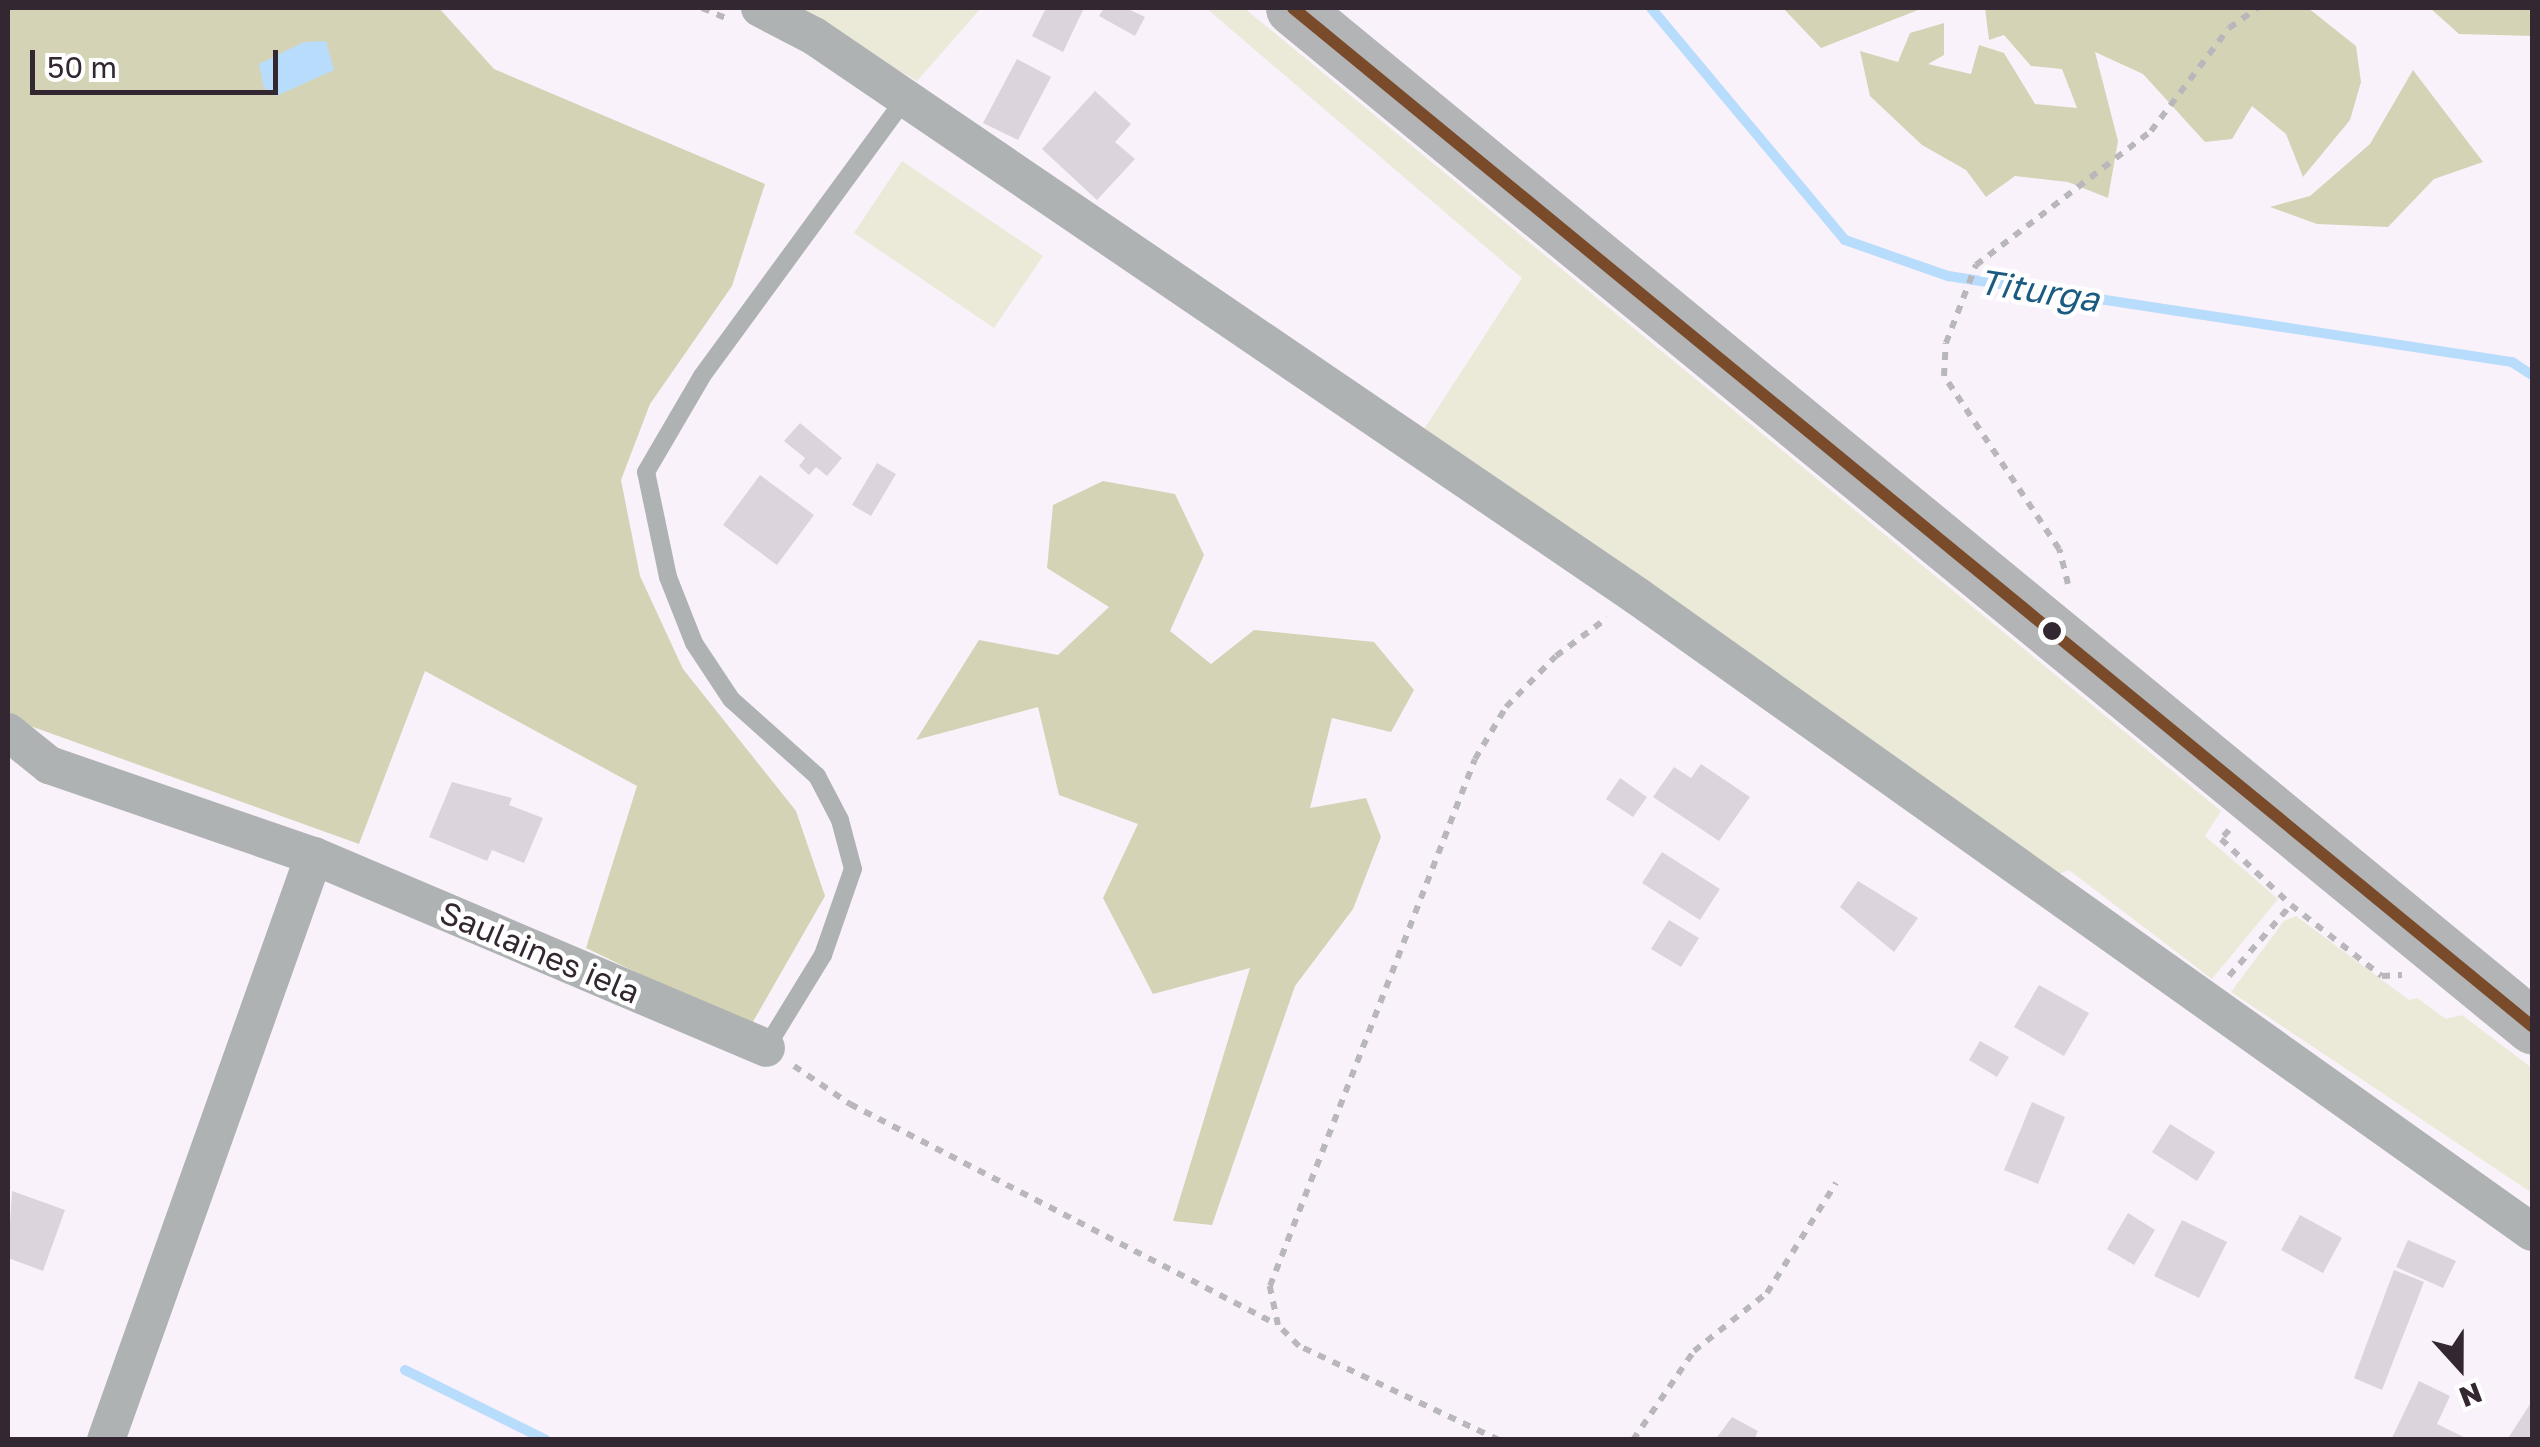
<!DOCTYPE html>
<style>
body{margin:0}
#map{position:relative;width:2540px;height:1447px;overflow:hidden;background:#faf2fa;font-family:"Golos Text",sans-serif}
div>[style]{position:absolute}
.green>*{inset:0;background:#ebe9d8}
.forest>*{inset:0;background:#d4d3b6}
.water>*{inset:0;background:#b8dcfb}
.stream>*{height:10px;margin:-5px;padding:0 5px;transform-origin:5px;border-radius:5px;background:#b8dcfb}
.building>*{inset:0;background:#dbd4dd}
.path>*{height:6px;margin-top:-3px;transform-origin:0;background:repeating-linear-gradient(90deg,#b9b7bb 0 8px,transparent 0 16px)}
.service>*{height:18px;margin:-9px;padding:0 9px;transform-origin:9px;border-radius:9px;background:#aeb2b3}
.minor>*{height:38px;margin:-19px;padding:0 19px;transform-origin:19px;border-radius:19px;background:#aeb2b3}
.primary>*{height:55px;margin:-27.5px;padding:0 27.5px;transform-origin:27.5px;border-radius:27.5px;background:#b2b4b6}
.bus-1>*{height:12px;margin:-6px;padding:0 6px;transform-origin:6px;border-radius:6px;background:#7a4b2a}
.dots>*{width:28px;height:28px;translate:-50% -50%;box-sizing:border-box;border:5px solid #fff;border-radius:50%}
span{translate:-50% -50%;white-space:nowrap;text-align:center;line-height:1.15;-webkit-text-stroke:9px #fff;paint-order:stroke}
.street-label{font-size:32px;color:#332832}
.water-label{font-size:35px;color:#1b5b81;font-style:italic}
.frame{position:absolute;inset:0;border:10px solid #332832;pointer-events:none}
.north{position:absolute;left:2410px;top:1317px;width:100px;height:100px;-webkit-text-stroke:8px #fff;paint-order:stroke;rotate:159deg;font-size:28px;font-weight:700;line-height:40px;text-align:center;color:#332832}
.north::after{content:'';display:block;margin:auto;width:35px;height:45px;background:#332832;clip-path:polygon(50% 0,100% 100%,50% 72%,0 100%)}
.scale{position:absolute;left:30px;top:50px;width:248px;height:45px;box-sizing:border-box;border:5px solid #332832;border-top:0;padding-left:12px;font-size:30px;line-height:35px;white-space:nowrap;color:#332832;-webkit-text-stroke:8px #fff;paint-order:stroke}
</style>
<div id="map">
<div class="green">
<i style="clip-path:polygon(789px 8px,981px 8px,917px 81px)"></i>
<i style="clip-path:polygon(1206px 8px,1244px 8px,2221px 811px,2205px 836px,2278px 899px,2212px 979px,2069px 870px,2052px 877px,1421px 434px,1522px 278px)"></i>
<i style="clip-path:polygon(902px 161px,1043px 256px,994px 328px,854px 233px)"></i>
<i style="clip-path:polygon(2296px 916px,2409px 1000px,2417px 998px,2446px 1019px,2462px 1015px,2532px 1068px,2532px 1193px,2231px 992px,2284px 921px)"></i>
</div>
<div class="forest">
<i style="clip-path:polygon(8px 8px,439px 8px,494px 69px,765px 184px,732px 286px,650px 404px,621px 480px,640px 576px,683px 669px,796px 811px,825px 896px,750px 1027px,586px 948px,637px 786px,425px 671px,359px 844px,8px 718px)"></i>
<i style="clip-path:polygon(1783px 8px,1911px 8px,1918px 10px,1821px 48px)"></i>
<i style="clip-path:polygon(1985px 8px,2308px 8px,2356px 46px,2361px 82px,2350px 120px,2303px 177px,2286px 134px,2252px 106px,2232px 139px,2205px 142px,2143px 74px,2095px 52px,2118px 141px,2108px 198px,2068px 182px,2015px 176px,1986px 197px,1966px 170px,1922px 145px,1870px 96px,1860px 51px,1898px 62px,1910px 33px,1944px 23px,1944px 55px,1928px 64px,1971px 74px,1979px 45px,2004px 53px,2035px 104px,2077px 108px,2062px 69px,2031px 66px,2004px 35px,1989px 40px)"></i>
<i style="clip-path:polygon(2430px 8px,2532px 8px,2532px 36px,2459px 34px)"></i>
<i style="clip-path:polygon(2413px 70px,2483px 162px,2434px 179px,2388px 227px,2317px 224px,2270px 207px,2310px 196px,2370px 144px)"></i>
<i style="clip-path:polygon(1103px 481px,1175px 494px,1204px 555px,1170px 631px,1211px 664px,1254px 630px,1374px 642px,1414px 690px,1391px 732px,1332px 718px,1310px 808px,1366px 798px,1381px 837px,1353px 909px,1295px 986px,1212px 1225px,1173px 1221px,1250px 968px,1153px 994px,1103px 898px,1138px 824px,1059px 795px,1038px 707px,916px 740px,979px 640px,1058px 655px,1109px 607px,1047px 568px,1053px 505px)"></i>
</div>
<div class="water">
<i style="clip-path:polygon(326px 41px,334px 70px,276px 96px,264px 88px,259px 64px,304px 42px)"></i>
</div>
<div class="stream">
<i style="left:1651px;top:8px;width:302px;rotate:50.1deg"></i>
<i style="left:1845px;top:240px;width:109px;rotate:19.3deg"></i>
<i style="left:1948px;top:276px;width:571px;rotate:8.67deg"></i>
<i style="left:2512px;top:362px;width:24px;rotate:33deg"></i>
<i style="left:405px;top:1370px;width:157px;rotate:26.4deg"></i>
</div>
<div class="building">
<i style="clip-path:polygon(1046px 8px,1084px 8px,1063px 52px,1032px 36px)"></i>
<i style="clip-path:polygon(1104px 8px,1126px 8px,1145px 17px,1135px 36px,1099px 16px)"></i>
<i style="clip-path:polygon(1017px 59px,1051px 77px,1018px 140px,983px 123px)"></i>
<i style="clip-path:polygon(1095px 91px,1131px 124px,1115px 142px,1135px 159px,1097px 200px,1042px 149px)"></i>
<i style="clip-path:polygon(800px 423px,842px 458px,827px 476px,816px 467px,809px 475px,799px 466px,805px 458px,784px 441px)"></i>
<i style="clip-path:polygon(877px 463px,896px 474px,871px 516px,852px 505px)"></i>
<i style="clip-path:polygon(760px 475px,814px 515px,777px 565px,723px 525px)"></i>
<i style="clip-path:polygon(1701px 764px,1750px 797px,1719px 841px,1653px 797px,1674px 767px,1691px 778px)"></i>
<i style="clip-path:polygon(1620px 778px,1647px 797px,1633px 817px,1606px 799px)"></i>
<i style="clip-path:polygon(452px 782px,512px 798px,509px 805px,543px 818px,524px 863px,492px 850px,487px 861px,429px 837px)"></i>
<i style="clip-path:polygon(1662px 852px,1720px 889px,1700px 920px,1642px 883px)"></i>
<i style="clip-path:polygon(1858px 881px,1918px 918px,1894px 952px,1840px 907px)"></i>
<i style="clip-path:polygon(1669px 920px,1699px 938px,1681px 967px,1651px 949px)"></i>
<i style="clip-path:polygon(2039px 985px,2089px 1013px,2064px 1056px,2014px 1027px)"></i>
<i style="clip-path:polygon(1980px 1041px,2009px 1057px,1997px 1077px,1969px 1060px)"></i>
<i style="clip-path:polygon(2032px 1102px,2065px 1117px,2038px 1184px,2004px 1170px)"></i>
<i style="clip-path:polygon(2170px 1124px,2215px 1152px,2197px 1181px,2152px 1152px)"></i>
<i style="clip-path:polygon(12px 1191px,65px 1210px,43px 1271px,8px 1258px)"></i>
<i style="clip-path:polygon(2128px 1213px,2155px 1230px,2134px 1265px,2107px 1249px)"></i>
<i style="clip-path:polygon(2300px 1215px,2342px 1238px,2323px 1273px,2281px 1250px)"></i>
<i style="clip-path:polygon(2182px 1220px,2227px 1242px,2199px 1298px,2154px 1276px)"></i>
<i style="clip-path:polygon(2408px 1240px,2456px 1261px,2443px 1288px,2396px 1267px)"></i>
<i style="clip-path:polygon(2394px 1270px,2424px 1282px,2382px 1390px,2354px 1378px)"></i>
<i style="clip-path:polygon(2419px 1381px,2450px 1396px,2437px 1424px,2470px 1440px,2391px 1440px)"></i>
<i style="clip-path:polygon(2532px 1401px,2532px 1440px,2507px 1440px)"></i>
<i style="clip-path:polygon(1732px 1417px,1758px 1431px,1754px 1440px,1715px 1440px)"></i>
</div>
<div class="path">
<i style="left:702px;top:8px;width:30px;rotate:23deg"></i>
<i style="left:2068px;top:584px;width:36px;rotate:-104deg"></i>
<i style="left:2059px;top:549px;width:208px;rotate:-123.6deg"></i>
<i style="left:1944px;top:376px;width:33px;rotate:-87deg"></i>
<i style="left:1946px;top:343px;width:84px;rotate:-69deg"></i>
<i style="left:1976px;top:265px;width:220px;rotate:-37.4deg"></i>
<i style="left:2151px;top:131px;width:129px;rotate:-52.9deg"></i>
<i style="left:2229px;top:28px;width:35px;rotate:-35deg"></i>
<i style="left:2229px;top:830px;width:12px;rotate:132deg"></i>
<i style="left:2221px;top:839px;width:96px;rotate:43.3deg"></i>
<i style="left:2291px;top:905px;width:115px;rotate:38deg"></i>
<i style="left:2382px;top:976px;width:20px;rotate:-3deg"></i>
<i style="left:2229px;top:976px;width:94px;rotate:-48.9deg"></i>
<i style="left:794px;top:1066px;width:68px;rotate:34.2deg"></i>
<i style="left:850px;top:1104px;width:479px;rotate:27.3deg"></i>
<i style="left:1499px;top:1440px;width:221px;rotate:-154.8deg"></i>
<i style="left:1299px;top:1346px;width:30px;rotate:-135deg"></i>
<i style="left:1278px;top:1325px;width:40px;rotate:-102deg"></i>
<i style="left:1270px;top:1286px;width:565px;rotate:-68.74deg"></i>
<i style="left:1475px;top:759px;width:61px;rotate:-59.2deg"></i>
<i style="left:1506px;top:707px;width:71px;rotate:-45.6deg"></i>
<i style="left:1556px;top:656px;width:64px;rotate:-36.7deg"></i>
<i style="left:1633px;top:1440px;width:108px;rotate:-55.6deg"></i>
<i style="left:1694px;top:1351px;width:93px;rotate:-38.5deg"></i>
<i style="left:1767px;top:1293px;width:130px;rotate:-57.9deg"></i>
</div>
<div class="service">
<i style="left:766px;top:1048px;width:109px;rotate:-58.5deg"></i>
<i style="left:823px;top:955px;width:91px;rotate:-70.8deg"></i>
<i style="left:853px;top:869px;width:51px;rotate:-104.9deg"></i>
<i style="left:840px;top:820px;width:50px;rotate:-117.6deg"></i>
<i style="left:817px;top:776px;width:115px;rotate:-138.2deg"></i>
<i style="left:731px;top:699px;width:67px;rotate:-123.5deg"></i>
<i style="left:694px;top:643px;width:71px;rotate:-111.5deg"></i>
<i style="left:668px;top:577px;width:107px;rotate:-101.8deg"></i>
<i style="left:646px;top:472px;width:111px;rotate:-59.7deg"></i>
<i style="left:702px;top:376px;width:343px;rotate:-53.8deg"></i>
</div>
<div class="minor">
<i style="left:760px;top:8px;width:61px;rotate:27.4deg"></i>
<i style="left:814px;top:36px;width:995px;rotate:34.23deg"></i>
<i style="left:1637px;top:596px;width:1098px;rotate:35.4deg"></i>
<i style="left:8px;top:732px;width:53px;rotate:38.8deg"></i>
<i style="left:49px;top:765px;width:280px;rotate:19deg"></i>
<i style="left:314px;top:856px;width:491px;rotate:23deg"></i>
<i style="left:106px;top:1440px;width:620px;rotate:-70.4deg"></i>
</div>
<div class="primary">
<i style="left:1293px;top:8px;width:1604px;rotate:39.41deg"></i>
</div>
<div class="bus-1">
<i style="left:1293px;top:8px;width:1604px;rotate:39.41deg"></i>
</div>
<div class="dots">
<i style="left:2052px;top:631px;background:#332832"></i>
</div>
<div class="street-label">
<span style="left:540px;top:952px;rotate:23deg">Saulaines iela</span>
</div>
<div class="water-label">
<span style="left:2039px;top:290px;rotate:9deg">Titurga</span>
</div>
<div class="frame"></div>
<div class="north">N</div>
<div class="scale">50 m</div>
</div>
